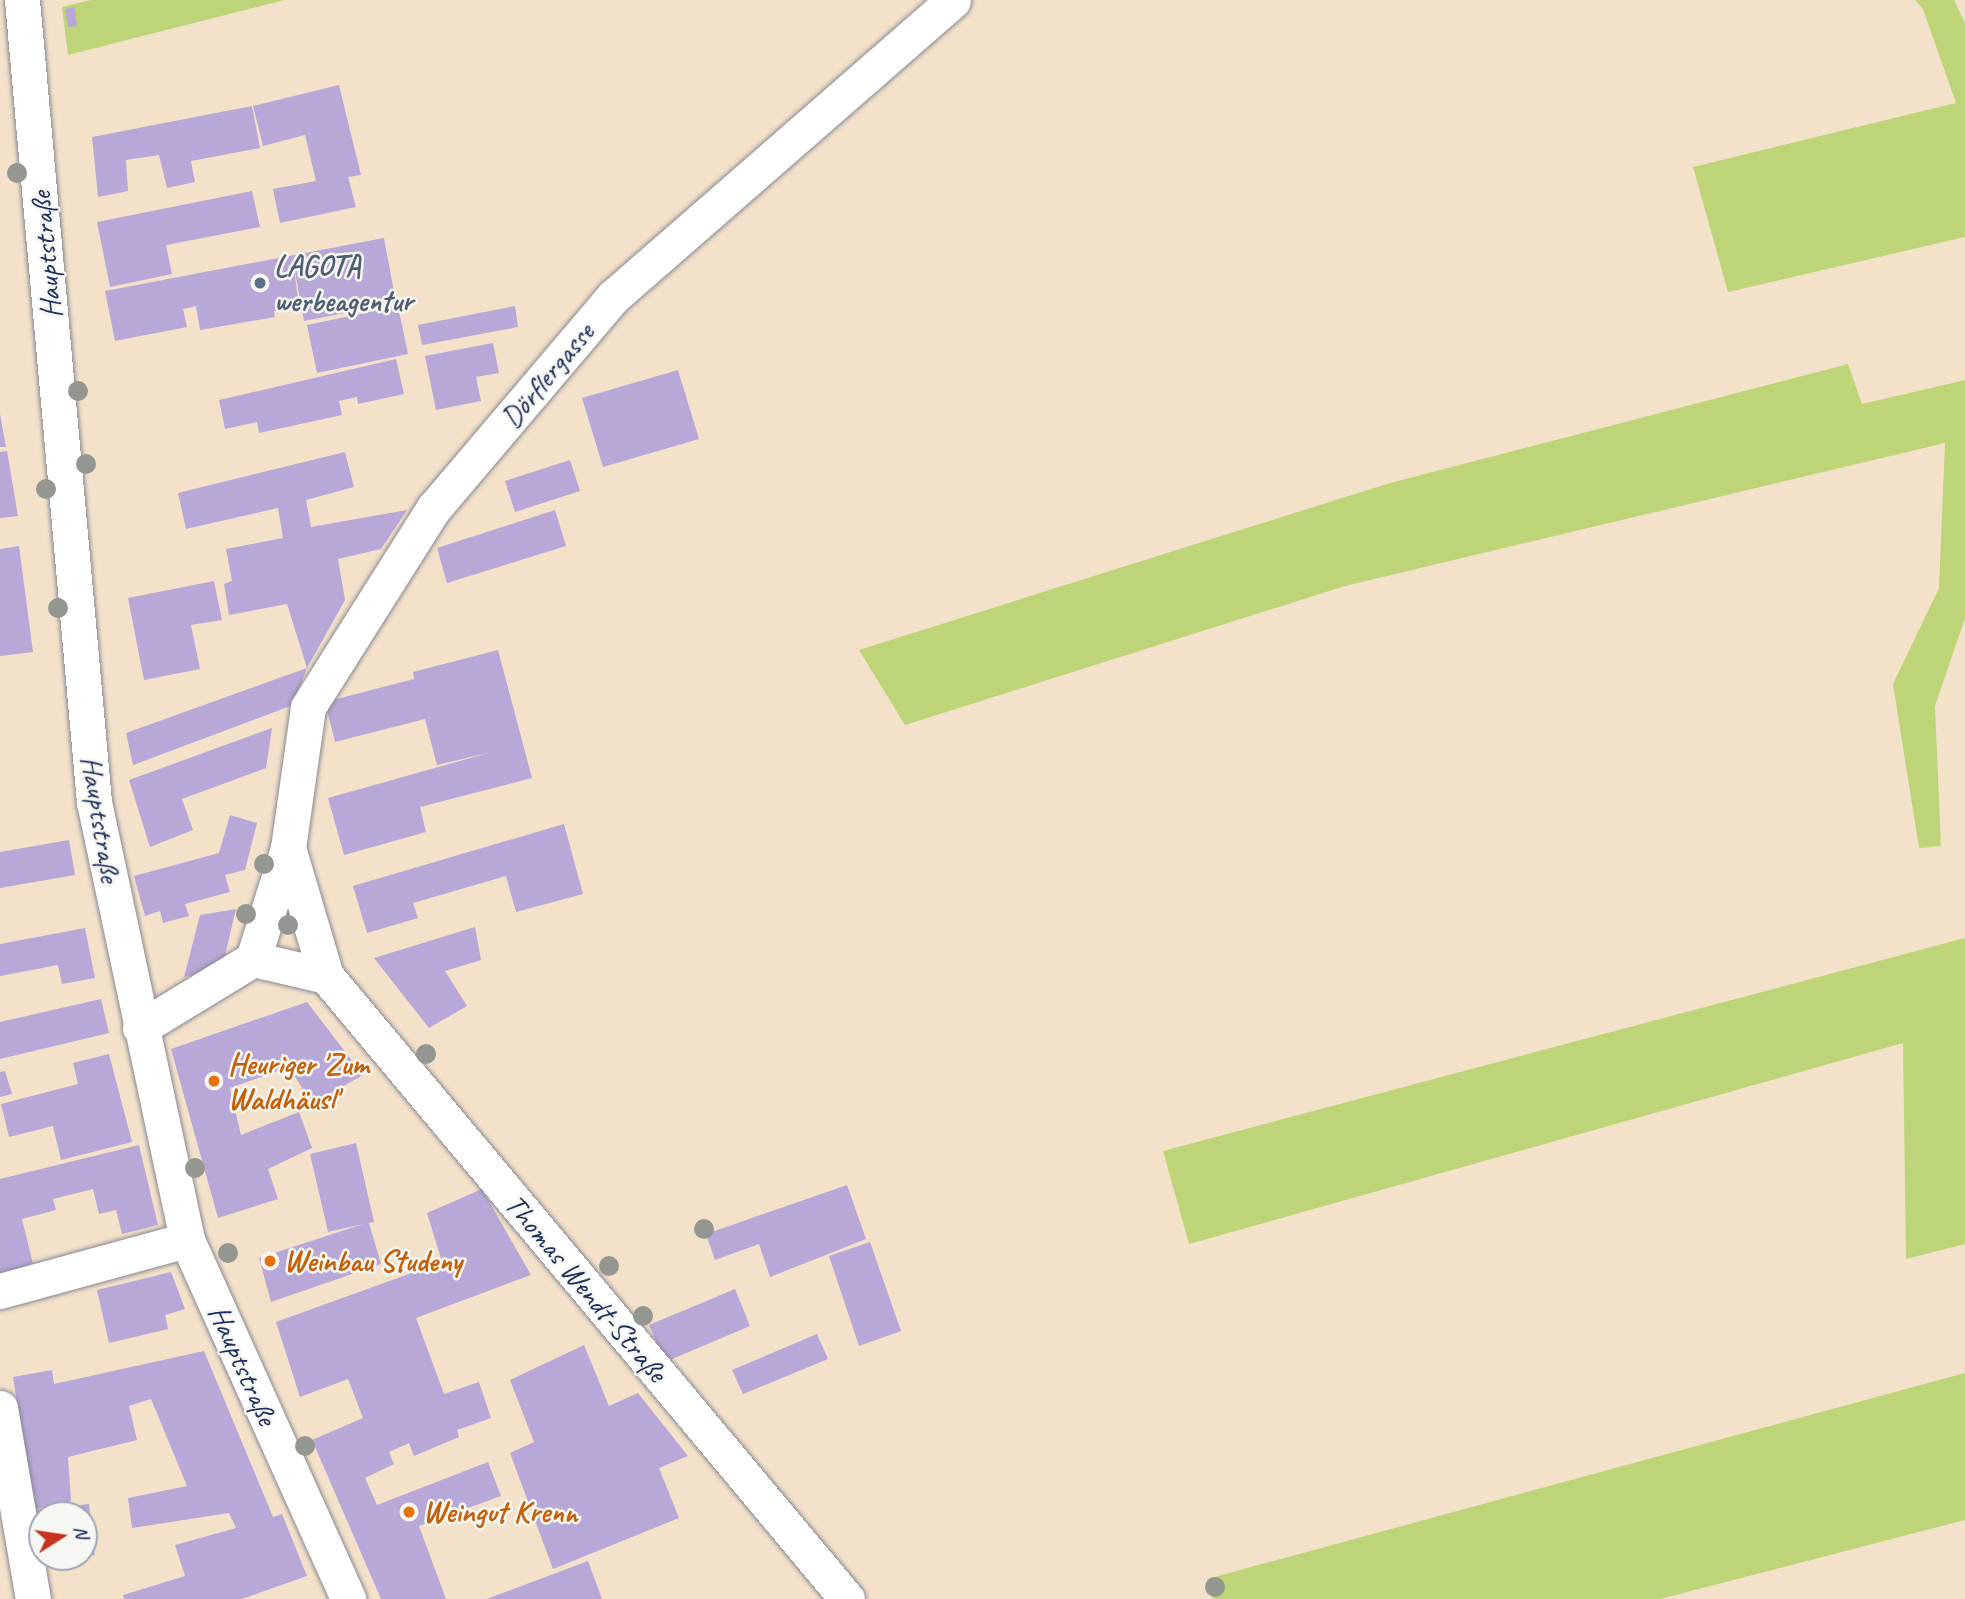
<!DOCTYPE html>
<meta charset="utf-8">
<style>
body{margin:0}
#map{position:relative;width:1965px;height:1599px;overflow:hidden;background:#f4e1c9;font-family:Caveat,sans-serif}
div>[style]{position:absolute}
.green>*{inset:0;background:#bed478}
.building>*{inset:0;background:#b8a8d8}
.roads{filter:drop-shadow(0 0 2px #888894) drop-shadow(0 0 2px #888894)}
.street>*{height:35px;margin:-17.5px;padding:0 17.5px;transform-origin:17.5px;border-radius:17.5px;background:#fff}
.trees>*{width:20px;height:20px;margin:-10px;border-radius:50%;background:#939691}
.dots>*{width:19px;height:19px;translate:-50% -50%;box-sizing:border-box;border:4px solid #f6f6f2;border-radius:50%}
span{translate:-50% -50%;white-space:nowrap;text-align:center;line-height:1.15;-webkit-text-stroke:5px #f6f6f2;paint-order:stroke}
.street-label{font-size:30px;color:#1b2f5e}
.service-label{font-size:30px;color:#4e5e75;font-weight:700}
.left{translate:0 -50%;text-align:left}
.food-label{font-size:30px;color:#c56008;font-weight:700}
.north{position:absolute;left:28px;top:1501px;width:70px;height:70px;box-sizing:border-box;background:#f6f6f2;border:2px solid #9ea6b7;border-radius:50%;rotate:78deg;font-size:19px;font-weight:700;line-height:28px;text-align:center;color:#1b2f5e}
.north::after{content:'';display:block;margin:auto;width:24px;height:32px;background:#c8321e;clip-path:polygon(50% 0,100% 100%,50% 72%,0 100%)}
</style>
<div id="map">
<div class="green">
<i style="clip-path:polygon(91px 0,285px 0,68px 55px,62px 7px)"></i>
<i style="clip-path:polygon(1915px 0,1954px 0,1965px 23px,1965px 237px,1728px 292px,1693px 167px,1956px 103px,1923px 9px)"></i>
<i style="clip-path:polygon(1848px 364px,1862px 404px,1965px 380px,1965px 618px,1935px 706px,1941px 846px,1919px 848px,1893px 684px,1939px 588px,1945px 443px,1345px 586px,905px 725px,859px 650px,1390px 483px)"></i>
<i style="clip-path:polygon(1965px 938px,1965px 1244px,1906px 1259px,1903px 1043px,1189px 1244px,1163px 1151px)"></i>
<i style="clip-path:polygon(1965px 1373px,1965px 1520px,1660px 1599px,1213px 1599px,1207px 1579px)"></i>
</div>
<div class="building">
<i style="clip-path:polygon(75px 7px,77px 26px,68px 27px,65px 9px)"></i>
<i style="clip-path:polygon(339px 85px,361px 175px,348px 177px,356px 207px,280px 223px,273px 189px,316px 181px,305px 135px,263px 146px,253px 106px)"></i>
<i style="clip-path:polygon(252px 106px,260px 148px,191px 161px,195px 182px,167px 188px,159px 155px,126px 160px,128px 191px,98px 197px,92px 137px)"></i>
<i style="clip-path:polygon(252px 191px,260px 227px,166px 245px,172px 274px,110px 287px,97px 222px)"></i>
<i style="clip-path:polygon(384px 238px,396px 303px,304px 321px,293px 261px,299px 307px,274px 311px,275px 317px,200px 330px,196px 306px,183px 309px,187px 327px,115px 341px,105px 291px)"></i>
<i style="clip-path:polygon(398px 306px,408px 354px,317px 373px,307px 325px)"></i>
<i style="clip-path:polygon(515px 306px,518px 327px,422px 345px,418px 325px)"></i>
<i style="clip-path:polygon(493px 343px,499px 373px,476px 377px,481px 401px,436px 410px,425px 356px)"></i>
<i style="clip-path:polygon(396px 359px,404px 394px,358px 404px,357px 397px,339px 401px,342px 415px,259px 433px,257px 422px,225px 429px,219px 400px)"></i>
<i style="clip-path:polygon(678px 370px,699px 439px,603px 467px,582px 398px)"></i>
<i style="clip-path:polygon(0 414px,6px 447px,0 447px)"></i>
<i style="clip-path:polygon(7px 451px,18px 516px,0 518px,0 452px)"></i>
<i style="clip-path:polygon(345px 452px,354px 487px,306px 500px,311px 527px,407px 510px,381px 549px,338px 559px,345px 600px,307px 668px,287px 604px,229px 615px,224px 584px,232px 581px,226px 549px,283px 538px,278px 508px,186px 529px,178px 493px)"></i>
<i style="clip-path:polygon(570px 460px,580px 491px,515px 512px,505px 481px)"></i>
<i style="clip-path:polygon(555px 510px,566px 546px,447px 583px,437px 548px)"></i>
<i style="clip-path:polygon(19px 546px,33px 652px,0 656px,0 549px)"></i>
<i style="clip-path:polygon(214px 581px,222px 620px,191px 625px,200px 669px,144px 680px,128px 598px)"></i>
<i style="clip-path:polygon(498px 650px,532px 778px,420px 807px,426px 832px,344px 855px,328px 798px,492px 752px,437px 765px,425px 719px,335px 742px,325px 702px,414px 679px,413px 672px)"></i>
<i style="clip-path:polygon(307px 668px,293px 705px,133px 765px,126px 733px)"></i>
<i style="clip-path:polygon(272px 728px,266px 768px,182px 799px,193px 830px,150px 847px,129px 780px)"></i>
<i style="clip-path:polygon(230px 815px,257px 823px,245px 870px,225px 875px,230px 892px,185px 904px,189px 916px,163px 923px,160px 911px,145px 916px,134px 876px,219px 853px)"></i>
<i style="clip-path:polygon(564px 824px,583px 894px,516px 912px,506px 876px,413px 903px,418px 918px,367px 933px,353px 886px)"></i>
<i style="clip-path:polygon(69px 840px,75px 875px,0 888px,0 852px)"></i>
<i style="clip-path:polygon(236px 909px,222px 968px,184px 977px,200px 915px)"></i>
<i style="clip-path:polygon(475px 927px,481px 960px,445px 971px,467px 1006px,429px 1028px,374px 958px)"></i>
<i style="clip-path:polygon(85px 928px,95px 978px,62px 984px,58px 965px,0 976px,0 944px)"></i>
<i style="clip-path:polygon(101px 999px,109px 1033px,0 1059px,0 1022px)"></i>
<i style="clip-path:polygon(307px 1002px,363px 1075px,312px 1104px,289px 1067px,230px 1088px,241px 1135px,299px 1112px,312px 1148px,268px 1169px,278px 1199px,218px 1218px,171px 1049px)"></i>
<i style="clip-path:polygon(109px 1054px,132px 1142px,61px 1160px,53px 1126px,9px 1137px,1px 1104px,78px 1084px,73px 1063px)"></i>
<i style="clip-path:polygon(5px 1071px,12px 1094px,0 1097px,0 1072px)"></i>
<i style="clip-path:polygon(356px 1143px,374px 1222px,369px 1223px,381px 1264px,271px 1302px,259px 1258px,363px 1224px,328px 1232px,310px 1154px)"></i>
<i style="clip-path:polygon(139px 1145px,158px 1225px,122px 1234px,116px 1210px,99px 1214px,93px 1189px,53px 1199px,56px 1210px,22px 1219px,33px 1264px,0 1273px,0 1179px)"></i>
<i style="clip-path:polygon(847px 1185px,866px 1239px,770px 1277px,759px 1244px,715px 1260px,706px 1234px)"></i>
<i style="clip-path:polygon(482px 1189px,531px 1275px,416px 1318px,444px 1394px,479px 1382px,491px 1418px,457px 1430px,459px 1437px,414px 1456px,409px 1443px,389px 1452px,394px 1464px,365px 1478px,377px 1505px,488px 1462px,501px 1496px,419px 1526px,446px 1599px,381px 1599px,312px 1440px,363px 1418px,348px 1379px,300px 1397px,276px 1322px,442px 1262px,427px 1213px)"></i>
<i style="clip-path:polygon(870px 1242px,901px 1331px,859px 1346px,829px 1256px)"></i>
<i style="clip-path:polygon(171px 1272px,185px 1309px,165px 1315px,168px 1329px,109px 1343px,97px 1290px)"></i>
<i style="clip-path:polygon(735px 1289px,750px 1326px,665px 1362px,649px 1325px)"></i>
<i style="clip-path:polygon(817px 1334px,828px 1359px,743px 1394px,732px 1370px)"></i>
<i style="clip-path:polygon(584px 1345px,609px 1406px,638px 1393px,688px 1456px,659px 1468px,679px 1518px,553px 1569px,510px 1453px,534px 1442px,510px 1380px)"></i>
<i style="clip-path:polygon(204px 1351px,273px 1517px,282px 1514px,307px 1576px,242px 1599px,124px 1599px,123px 1595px,185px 1576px,175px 1545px,236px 1528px,229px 1513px,132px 1528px,128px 1498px,187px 1486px,151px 1399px,129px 1406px,137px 1440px,68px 1457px,71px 1501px,34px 1510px,13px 1377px,52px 1370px,54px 1384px)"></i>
<i style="clip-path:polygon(89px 1504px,95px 1555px,84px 1556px,84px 1515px,42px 1515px,42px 1557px,65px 1559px,40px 1562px,34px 1510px)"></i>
<i style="clip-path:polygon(588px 1561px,602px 1599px,487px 1599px)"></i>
</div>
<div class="roads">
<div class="street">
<i style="left:22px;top:0;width:805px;rotate:84.87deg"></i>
<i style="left:94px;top:802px;width:448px;rotate:78deg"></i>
<i style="left:187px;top:1240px;width:393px;rotate:65.8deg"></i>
<i style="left:253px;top:959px;width:116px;rotate:-72.5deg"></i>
<i style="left:140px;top:1028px;width:132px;rotate:-31.4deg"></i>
<i style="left:253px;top:959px;width:75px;rotate:13.1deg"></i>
<i style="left:0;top:1291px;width:194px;rotate:-15.3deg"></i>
<i style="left:0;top:1408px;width:194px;rotate:80.2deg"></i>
<i style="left:847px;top:1599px;width:812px;rotate:-129.9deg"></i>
<i style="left:326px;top:976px;width:134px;rotate:-106.5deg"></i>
<i style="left:288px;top:848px;width:142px;rotate:-81.9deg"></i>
<i style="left:308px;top:707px;width:236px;rotate:-57.7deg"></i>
<i style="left:434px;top:508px;width:277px;rotate:-49.7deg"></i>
<i style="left:613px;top:297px;width:451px;rotate:-41.1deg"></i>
</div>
</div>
<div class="trees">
<i style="left:17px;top:173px"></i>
<i style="left:78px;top:391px"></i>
<i style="left:86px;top:464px"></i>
<i style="left:46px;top:489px"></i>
<i style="left:58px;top:608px"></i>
<i style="left:264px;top:864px"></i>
<i style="left:246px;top:914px"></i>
<i style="left:288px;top:925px"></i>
<i style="left:426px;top:1054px"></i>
<i style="left:195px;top:1168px"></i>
<i style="left:704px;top:1229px"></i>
<i style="left:228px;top:1253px"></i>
<i style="left:609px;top:1266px"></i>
<i style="left:643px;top:1316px"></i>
<i style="left:305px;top:1446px"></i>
<i style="left:1215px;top:1587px"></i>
</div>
<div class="dots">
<i style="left:260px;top:283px;background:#5c6f8a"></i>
<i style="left:214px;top:1081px;background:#e8710a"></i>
<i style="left:270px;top:1261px;background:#e8710a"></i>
<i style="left:409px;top:1512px;background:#e8710a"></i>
</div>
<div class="street-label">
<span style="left:46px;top:255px;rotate:-95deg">Hauptstraße</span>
<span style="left:547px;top:375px;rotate:-50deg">Dörflergasse</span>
<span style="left:101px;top:819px;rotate:81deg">Hauptstraße</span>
<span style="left:586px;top:1288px;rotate:50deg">Thomas Wendt-Straße</span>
<span style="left:243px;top:1365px;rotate:66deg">Hauptstraße</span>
</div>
<div class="service-label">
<span class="left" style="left:274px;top:283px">LAGOTA<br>werbeagentur</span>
</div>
<div class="food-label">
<span class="left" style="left:228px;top:1081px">Heuriger 'Zum<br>Waldhäusl'</span>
<span class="left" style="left:284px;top:1261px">Weinbau Studeny</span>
<span class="left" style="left:423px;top:1512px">Weingut Krenn</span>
</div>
<div class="north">N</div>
</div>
